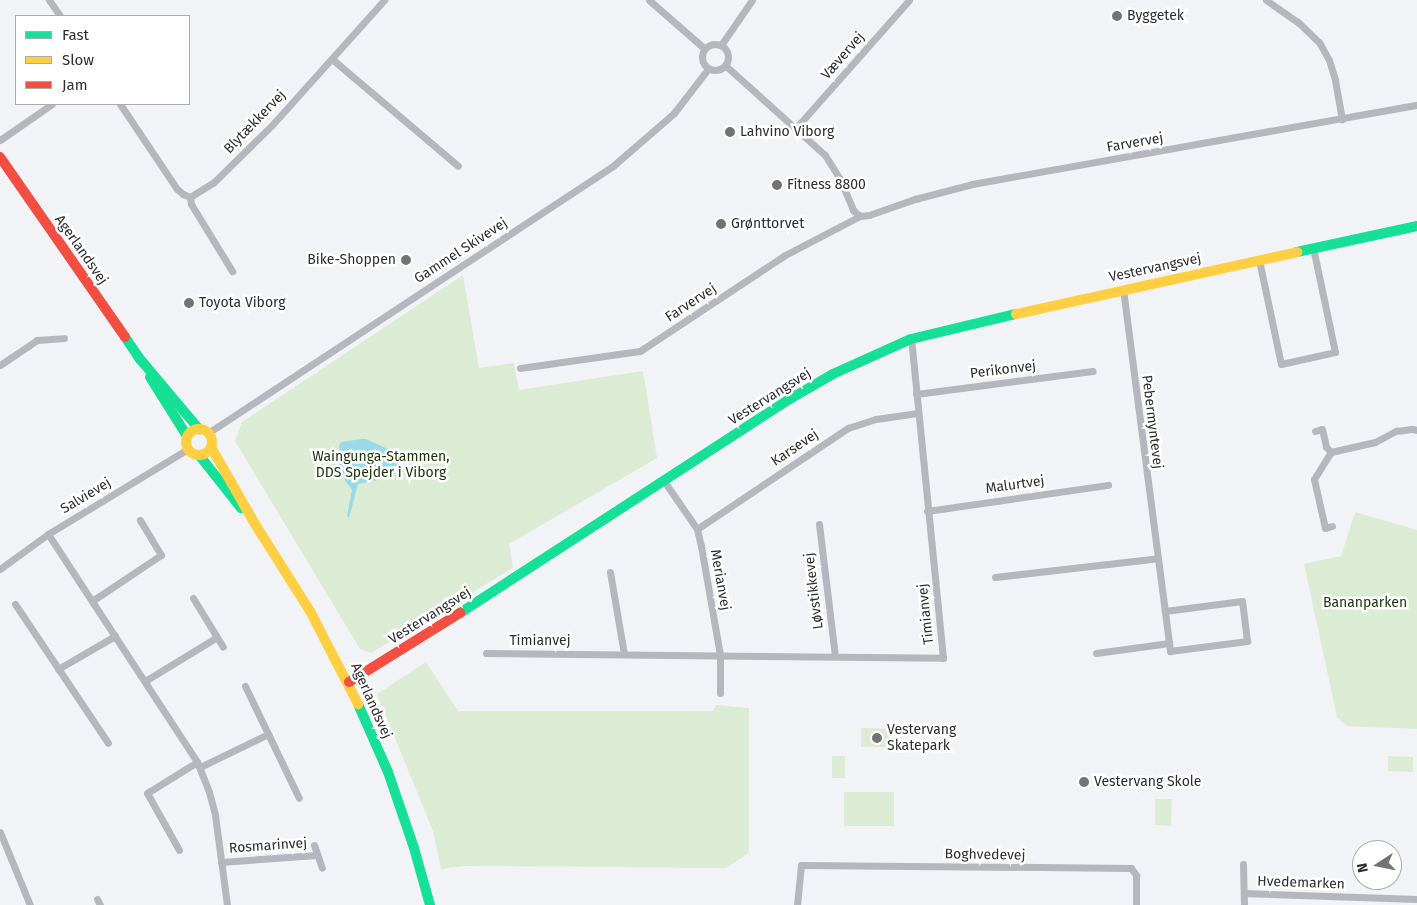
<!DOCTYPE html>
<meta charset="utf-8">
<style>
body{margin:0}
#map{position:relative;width:1417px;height:905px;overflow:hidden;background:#f2f3f7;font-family:"Fira Sans",sans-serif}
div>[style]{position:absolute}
.green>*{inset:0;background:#dbebd4}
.water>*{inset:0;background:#99dae6}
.street>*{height:7px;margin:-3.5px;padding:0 3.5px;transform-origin:3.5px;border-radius:3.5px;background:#b6b7be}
.street>.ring{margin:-3.5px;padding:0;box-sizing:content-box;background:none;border:7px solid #b6b7be;border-radius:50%}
.fast>*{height:10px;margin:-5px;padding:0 5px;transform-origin:5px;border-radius:5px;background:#16e098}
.slow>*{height:10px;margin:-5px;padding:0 5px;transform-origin:5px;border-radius:5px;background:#ffcf43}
.slow>.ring{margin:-5px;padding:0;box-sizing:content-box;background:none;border:10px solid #ffcf43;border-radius:50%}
.jam>*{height:10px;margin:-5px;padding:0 5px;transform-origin:5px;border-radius:5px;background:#f24e42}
.dots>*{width:14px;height:14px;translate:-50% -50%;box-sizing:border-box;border:2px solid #fff;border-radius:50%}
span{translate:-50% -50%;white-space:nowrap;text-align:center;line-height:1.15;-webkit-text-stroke:5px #fff;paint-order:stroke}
.poi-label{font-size:14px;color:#2e2e30}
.left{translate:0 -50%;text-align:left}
.right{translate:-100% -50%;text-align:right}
.street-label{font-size:14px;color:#2e2e30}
.park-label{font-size:14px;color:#1b3208}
.legend{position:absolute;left:15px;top:15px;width:175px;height:90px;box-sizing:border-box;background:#fff;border:1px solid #ababac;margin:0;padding:6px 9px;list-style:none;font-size:15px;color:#2e2e30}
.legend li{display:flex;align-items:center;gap:10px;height:25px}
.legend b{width:25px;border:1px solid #ababac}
.north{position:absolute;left:1352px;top:840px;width:50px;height:50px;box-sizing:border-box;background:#fff;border:1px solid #ababac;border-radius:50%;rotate:259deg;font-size:14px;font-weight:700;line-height:20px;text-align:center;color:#2e2e30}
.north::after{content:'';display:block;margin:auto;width:18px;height:22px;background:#737376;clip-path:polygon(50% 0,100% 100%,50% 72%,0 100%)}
</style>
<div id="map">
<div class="green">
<i style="clip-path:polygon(463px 275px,479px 368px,514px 363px,519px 390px,643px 371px,657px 458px,509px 544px,513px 568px,371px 653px,360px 649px,235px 441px,242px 422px)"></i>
<i style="clip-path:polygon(1355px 512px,1417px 530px,1417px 729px,1347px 726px,1337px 717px,1304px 564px,1341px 556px)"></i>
<i style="clip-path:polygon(426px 662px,458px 711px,713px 711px,716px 705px,749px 708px,749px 853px,726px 868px,464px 866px,441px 869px,433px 831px,377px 694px)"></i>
<i style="clip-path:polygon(861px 728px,893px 729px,893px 747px,861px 747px)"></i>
<i style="clip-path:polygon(832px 756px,845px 756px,845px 778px,832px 778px)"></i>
<i style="clip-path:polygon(1388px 756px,1413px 757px,1413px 772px,1388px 771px)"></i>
<i style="clip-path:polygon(844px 792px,894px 792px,894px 826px,844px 826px)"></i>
<i style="clip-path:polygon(1155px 799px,1172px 799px,1171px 826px,1155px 825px)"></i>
</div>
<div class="water">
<i style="clip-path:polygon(362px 439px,366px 439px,392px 451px,398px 460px,399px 467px,396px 473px,388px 478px,358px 484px,349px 518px,347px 516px,352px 490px,337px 469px,341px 458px,339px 446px,341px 442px)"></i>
</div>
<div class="street">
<i style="left:49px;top:0;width:19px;rotate:55deg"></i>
<i style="left:649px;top:0;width:74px;rotate:41.2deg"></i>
<i style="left:1266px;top:0;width:39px;rotate:35deg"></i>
<i style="left:1298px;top:22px;width:29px;rotate:44deg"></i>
<i style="left:1319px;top:42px;width:21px;rotate:61deg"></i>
<i style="left:1329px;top:60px;width:21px;rotate:73deg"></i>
<i style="left:1335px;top:80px;width:40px;rotate:80deg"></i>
<i class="ring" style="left:702px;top:44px;width:19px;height:19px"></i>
<i style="left:721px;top:45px;width:55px;rotate:-55.4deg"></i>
<i style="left:332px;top:59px;width:165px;rotate:40.3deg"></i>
<i style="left:726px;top:66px;width:133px;rotate:42deg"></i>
<i style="left:825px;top:155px;width:28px;rotate:58deg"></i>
<i style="left:840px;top:179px;width:34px;rotate:67deg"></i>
<i style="left:853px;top:210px;width:9px;rotate:41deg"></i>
<i style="left:860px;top:216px;width:9px;rotate:-6deg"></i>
<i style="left:869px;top:215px;width:49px;rotate:-19.2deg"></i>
<i style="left:915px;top:199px;width:59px;rotate:-14.7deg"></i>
<i style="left:972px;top:184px;width:452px;rotate:-10.1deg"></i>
<i style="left:120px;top:104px;width:102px;rotate:56.2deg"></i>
<i style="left:177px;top:189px;width:8px;rotate:40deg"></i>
<i style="left:183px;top:194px;width:8px;rotate:23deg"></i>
<i style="left:190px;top:197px;width:7px;rotate:82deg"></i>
<i style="left:191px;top:204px;width:79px;rotate:58.5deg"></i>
<i style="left:795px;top:129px;width:172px;rotate:-48.5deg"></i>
<i style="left:0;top:140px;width:63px;rotate:-34.7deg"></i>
<i style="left:190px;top:197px;width:28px;rotate:-32deg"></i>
<i style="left:214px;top:182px;width:81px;rotate:-44.5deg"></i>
<i style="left:272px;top:125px;width:168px;rotate:-48.1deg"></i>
<i style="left:1259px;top:260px;width:106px;rotate:78.1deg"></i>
<i style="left:1281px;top:364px;width:55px;rotate:-12.5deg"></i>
<i style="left:1335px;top:352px;width:106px;rotate:-101.9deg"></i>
<i style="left:1123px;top:289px;width:271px;rotate:82.6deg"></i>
<i style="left:1158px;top:558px;width:94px;rotate:82.6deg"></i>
<i style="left:1170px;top:651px;width:78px;rotate:-7.4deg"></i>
<i style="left:1247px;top:641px;width:40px;rotate:-97.1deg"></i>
<i style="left:1242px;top:601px;width:78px;rotate:172.6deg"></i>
<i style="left:0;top:365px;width:45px;rotate:-34deg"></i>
<i style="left:37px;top:340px;width:27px;rotate:-4deg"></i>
<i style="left:520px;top:368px;width:121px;rotate:-8.1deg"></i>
<i style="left:640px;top:351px;width:174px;rotate:-33.5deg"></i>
<i style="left:785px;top:255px;width:85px;rotate:-27.5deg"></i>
<i style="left:916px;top:394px;width:178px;rotate:-7.4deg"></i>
<i style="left:1315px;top:431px;width:7px;rotate:-16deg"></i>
<i style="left:1322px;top:429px;width:18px;rotate:77deg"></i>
<i style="left:1326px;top:447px;width:7px;rotate:45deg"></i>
<i style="left:208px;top:433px;width:486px;rotate:-33.4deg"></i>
<i style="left:614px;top:165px;width:79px;rotate:-40.9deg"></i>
<i style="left:674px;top:113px;width:56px;rotate:-52.3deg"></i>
<i style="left:664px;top:481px;width:58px;rotate:55.5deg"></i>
<i style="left:697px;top:529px;width:17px;rotate:77deg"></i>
<i style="left:701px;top:546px;width:111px;rotate:80.1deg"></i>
<i style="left:720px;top:655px;width:38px;rotate:90deg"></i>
<i style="left:927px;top:511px;width:183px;rotate:-8.2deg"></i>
<i style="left:819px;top:524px;width:133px;rotate:83.1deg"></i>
<i style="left:1332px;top:526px;width:7px;rotate:164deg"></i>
<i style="left:1325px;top:528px;width:50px;rotate:-102.7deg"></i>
<i style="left:1314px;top:479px;width:32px;rotate:-58deg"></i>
<i style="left:1331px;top:452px;width:45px;rotate:-12.8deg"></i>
<i style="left:1375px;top:442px;width:24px;rotate:-28deg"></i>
<i style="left:1396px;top:431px;width:16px;rotate:-7deg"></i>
<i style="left:1412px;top:429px;width:5px;rotate:11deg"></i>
<i style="left:697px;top:529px;width:182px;rotate:-33.8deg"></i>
<i style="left:848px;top:428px;width:29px;rotate:-18deg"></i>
<i style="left:876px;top:419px;width:42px;rotate:-8.1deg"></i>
<i style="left:48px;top:534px;width:272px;rotate:56.8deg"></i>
<i style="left:197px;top:762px;width:32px;rotate:68deg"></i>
<i style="left:209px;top:792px;width:24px;rotate:75deg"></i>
<i style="left:215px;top:815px;width:91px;rotate:82.4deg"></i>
<i style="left:0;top:569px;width:59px;rotate:-36.1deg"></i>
<i style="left:48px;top:534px;width:164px;rotate:-31.3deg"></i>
<i style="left:610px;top:572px;width:83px;rotate:80.3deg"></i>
<i style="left:995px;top:577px;width:164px;rotate:-6.6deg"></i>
<i style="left:193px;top:598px;width:57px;rotate:58.5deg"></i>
<i style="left:92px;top:601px;width:83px;rotate:-33.7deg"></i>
<i style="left:161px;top:555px;width:41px;rotate:-121deg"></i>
<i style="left:15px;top:604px;width:167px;rotate:56.2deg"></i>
<i style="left:486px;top:653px;width:457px;rotate:0.6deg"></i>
<i style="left:943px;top:658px;width:321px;rotate:-95.7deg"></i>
<i style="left:1096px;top:653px;width:74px;rotate:-7.8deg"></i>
<i style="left:58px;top:669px;width:66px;rotate:-30.1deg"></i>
<i style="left:145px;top:681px;width:84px;rotate:-31.4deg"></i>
<i style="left:245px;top:686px;width:124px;rotate:64.3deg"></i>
<i style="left:200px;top:767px;width:76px;rotate:-25.9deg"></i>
<i style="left:0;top:832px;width:79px;rotate:67.7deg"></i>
<i style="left:314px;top:845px;width:24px;rotate:71deg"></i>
<i style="left:179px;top:850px;width:65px;rotate:-119.3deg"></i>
<i style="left:147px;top:793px;width:59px;rotate:-31.8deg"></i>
<i style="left:221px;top:862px;width:96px;rotate:-4.2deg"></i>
<i style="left:1243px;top:864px;width:41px;rotate:88.6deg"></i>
<i style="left:1244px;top:893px;width:173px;rotate:2deg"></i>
<i style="left:97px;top:899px;width:7px;rotate:63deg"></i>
<i style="left:797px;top:905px;width:40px;rotate:-84.3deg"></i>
<i style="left:801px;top:865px;width:330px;rotate:0.5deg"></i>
<i style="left:1131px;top:868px;width:9px;rotate:54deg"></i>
<i style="left:1136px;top:875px;width:30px;rotate:90deg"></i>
</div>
<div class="fast">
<i style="left:1297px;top:252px;width:123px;rotate:-12.2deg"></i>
<i style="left:125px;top:337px;width:27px;rotate:56deg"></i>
<i style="left:140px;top:359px;width:92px;rotate:49.9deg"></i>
<i style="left:150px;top:377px;width:70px;rotate:57.9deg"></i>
<i style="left:199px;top:455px;width:68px;rotate:51.6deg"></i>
<i style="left:460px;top:613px;width:393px;rotate:-33deg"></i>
<i style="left:790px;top:399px;width:50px;rotate:-30.2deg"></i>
<i style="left:833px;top:374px;width:85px;rotate:-24.2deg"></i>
<i style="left:911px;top:339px;width:108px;rotate:-13.4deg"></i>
<i style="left:358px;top:704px;width:74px;rotate:66.2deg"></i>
<i style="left:388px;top:772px;width:80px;rotate:71.1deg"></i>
<i style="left:414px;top:848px;width:59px;rotate:74.3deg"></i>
</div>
<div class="slow">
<i style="left:1016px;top:314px;width:288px;rotate:-12.4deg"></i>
<i class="ring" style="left:186px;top:429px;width:16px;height:16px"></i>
<i style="left:211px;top:447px;width:89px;rotate:60.3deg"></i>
<i style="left:255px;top:524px;width:103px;rotate:57.7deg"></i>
<i style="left:310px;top:611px;width:105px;rotate:62.7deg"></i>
</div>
<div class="jam">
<i style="left:0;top:157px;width:219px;rotate:55.2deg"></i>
<i style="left:349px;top:682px;width:131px;rotate:-31.9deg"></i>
</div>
<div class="dots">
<i style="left:1117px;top:16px;background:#737376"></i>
<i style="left:730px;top:132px;background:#737376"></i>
<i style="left:777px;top:185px;background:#737376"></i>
<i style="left:721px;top:224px;background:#737376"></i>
<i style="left:406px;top:260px;background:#737376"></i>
<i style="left:189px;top:303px;background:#737376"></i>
<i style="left:877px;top:738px;background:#737376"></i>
<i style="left:1084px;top:782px;background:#737376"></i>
</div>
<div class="poi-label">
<span class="left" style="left:1127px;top:16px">Byggetek</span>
<span class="left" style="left:740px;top:132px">Lahvino Viborg</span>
<span class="left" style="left:787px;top:185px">Fitness 8800</span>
<span class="left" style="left:731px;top:224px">Grønttorvet</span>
<span class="right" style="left:396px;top:260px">Bike-Shoppen</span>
<span class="left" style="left:199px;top:303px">Toyota Viborg</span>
<span class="left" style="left:887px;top:738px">Vestervang<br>Skatepark</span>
<span class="left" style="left:1094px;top:782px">Vestervang Skole</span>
</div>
<div class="street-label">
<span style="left:843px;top:56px;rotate:-49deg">Vævervej</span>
<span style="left:255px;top:122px;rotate:-46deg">Blytækkervej</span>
<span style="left:1135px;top:143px;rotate:-10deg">Farvervej</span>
<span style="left:81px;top:250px;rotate:55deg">Agerlandsvej</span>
<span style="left:461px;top:251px;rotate:-33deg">Gammel Skivevej</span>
<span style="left:1155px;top:268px;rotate:-12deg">Vestervangsvej</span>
<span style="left:691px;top:303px;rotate:-33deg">Farvervej</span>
<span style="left:1003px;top:370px;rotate:-7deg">Perikonvej</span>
<span style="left:770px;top:397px;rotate:-32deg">Vestervangsvej</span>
<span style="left:1152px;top:422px;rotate:83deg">Pebermyntevej</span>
<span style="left:795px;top:448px;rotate:-34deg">Karsevej</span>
<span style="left:1015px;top:485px;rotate:-8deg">Malurtvej</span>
<span style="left:86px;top:496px;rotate:-31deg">Salvievej</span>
<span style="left:720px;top:580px;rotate:80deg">Merianvej</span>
<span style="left:814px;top:591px;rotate:-97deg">Løvstikkevej</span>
<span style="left:926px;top:614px;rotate:-96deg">Timianvej</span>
<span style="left:430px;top:616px;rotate:-32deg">Vestervangsvej</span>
<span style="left:540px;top:641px">Timianvej</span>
<span style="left:371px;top:701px;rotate:66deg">Agerlandsvej</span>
<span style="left:268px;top:846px;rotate:-4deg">Rosmarinvej</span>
<span style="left:985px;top:855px;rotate:1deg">Boghvedevej</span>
<span style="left:1301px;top:883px;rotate:2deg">Hvedemarken</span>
</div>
<div class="park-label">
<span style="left:381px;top:465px">Waingunga-Stammen,<br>DDS Spejder i Viborg</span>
<span style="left:1365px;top:603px">Bananparken</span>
</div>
<ul class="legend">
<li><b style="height:6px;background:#16e098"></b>Fast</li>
<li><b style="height:6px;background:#ffcf43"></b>Slow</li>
<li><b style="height:6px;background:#f24e42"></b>Jam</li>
</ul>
<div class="north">N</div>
</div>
